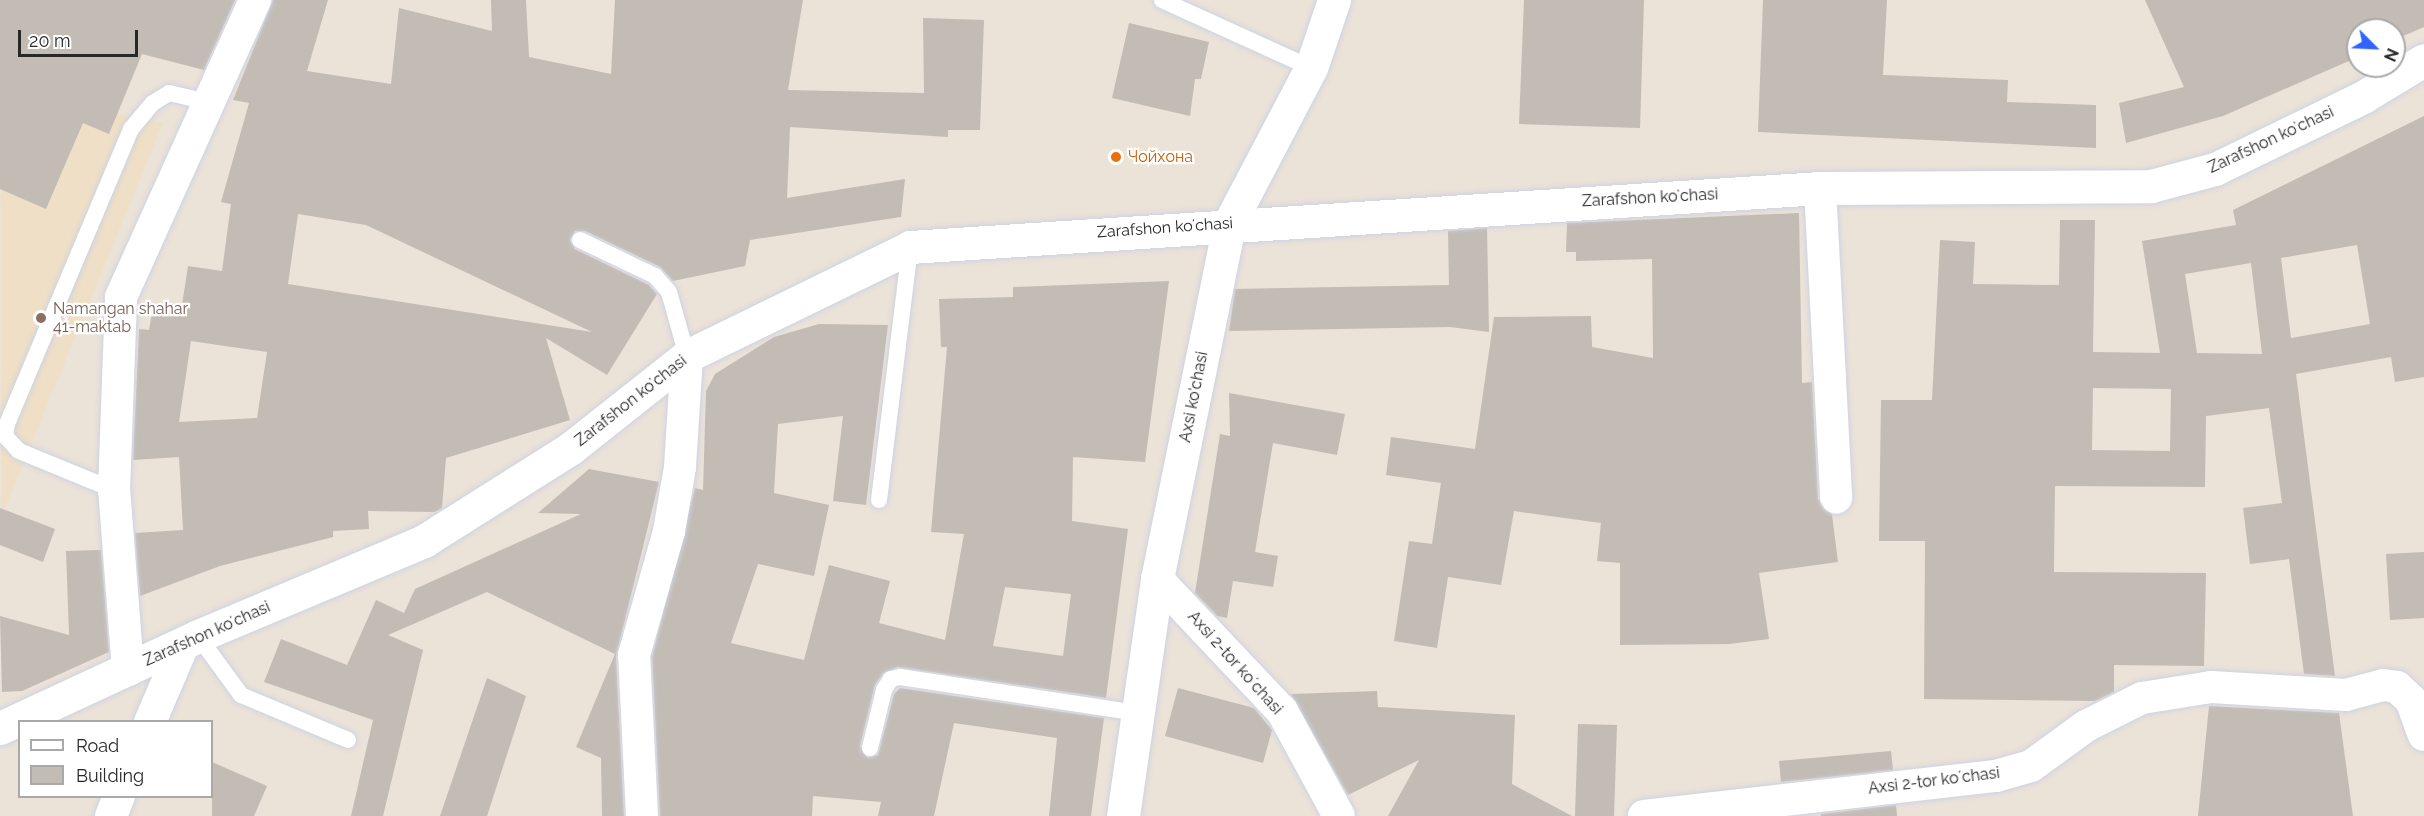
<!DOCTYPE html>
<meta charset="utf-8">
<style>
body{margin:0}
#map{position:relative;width:2424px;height:816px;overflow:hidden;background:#ebe2d8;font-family:Raleway,sans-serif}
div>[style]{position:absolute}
.education>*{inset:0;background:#eedfc6}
.building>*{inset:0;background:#c3bcb5}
.roads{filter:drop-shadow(0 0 2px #cdd3e2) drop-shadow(0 0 2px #cdd3e2)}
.service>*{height:16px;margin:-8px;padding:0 8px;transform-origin:8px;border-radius:8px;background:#fff}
.minor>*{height:32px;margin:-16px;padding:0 16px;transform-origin:16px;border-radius:16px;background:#fff}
.tertiary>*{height:33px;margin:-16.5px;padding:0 16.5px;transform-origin:16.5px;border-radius:16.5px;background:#fff}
.dots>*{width:16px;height:16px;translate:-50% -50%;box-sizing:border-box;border:3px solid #fff;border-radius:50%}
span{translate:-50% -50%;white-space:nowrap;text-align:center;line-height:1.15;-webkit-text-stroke:4.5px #fff;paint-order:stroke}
.street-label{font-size:16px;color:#282828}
.food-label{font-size:16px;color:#c56008}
.left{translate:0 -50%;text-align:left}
.education-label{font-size:16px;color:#785e54}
.legend{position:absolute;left:18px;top:720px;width:195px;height:78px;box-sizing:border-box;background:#fff;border:2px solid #a9a9a9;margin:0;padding:8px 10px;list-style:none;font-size:18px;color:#282828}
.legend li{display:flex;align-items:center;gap:12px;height:30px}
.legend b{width:30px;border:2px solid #a9a9a9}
.north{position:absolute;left:2346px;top:18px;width:60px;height:60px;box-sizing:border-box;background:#fff;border:2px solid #a9a9a9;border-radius:50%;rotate:114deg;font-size:16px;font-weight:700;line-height:24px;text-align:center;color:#282828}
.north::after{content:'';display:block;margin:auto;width:21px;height:27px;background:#3164ff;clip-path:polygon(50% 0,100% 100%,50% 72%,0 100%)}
.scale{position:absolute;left:18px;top:30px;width:120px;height:27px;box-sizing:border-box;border:3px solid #282828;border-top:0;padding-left:8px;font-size:18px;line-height:21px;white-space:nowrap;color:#282828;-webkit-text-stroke:4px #fff;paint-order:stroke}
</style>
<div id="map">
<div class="education">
<i style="clip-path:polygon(0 61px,105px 111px,163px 123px,2px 515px)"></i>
</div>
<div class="building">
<i style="clip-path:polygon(0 0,235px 0,204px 70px,142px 54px,109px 134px,83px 123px,46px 209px,0 189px)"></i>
<i style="clip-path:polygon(evenodd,273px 0,328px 0,307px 71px,391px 84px,399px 8px,492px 31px,491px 0,526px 0,529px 57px,611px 74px,615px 0,803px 0,788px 90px,924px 93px,923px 18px,984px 20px,980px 130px,948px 130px,948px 137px,790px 127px,787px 198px,905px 179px,901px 217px,750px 240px,745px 266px,673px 281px,660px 267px,585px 231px,575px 231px,570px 240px,575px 249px,649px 285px,657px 294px,607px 375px,546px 338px,570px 420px,446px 458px,442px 508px,435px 512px,368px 511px,369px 529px,333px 531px,333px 537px,220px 566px,140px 596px,135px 533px,183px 530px,179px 457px,133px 460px,139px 329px,149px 330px,153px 307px,181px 311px,188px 266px,222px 271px,231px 204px,221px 202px,249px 103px,233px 100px,273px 0,298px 214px,366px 225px,592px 332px,288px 284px,298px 214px,273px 0,191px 341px,267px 352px,257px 418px,179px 422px,191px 341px)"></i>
<i style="clip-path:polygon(1524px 0,1644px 0,1640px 128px,1519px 124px)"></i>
<i style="clip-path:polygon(1763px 0,1887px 0,1883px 75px,2008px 80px,2007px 102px,2096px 105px,2096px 148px,1758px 132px)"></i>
<i style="clip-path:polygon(2145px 0,2424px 0,2424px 27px,2394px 40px,2394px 30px,2358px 30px,2358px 57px,2223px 116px,2126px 143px,2119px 103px,2184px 87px)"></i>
<i style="clip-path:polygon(1129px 23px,1209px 42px,1201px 79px,1195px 79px,1190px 116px,1112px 98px)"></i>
<i style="clip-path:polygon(evenodd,2424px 116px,2424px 377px,2395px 382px,2391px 357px,2296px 374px,2335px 676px,2304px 674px,2289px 559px,2250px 564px,2243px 508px,2282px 503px,2269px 408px,2206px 416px,2205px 487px,2055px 486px,2054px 572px,2206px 573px,2204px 666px,2114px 665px,2114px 692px,2095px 701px,1924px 699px,1925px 541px,1879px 541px,1881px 400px,1932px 400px,1940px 240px,1975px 242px,1973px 284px,2059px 285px,2060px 220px,2095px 220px,2093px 352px,2160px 353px,2142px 241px,2236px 225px,2233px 210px,2424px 116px,2357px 245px,2370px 324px,2291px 338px,2281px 258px,2357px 245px,2424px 116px,2251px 263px,2262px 354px,2197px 353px,2185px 274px,2251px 263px,2424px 116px,2093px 388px,2171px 389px,2170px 451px,2092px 450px,2093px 388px)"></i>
<i style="clip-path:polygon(1799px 213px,1802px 383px,1812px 382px,1818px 499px,1832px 515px,1838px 562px,1759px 573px,1769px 639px,1729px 644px,1620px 645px,1620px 563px,1597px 561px,1601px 523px,1514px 511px,1501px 585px,1448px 577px,1437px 648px,1394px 641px,1409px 541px,1432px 544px,1441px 483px,1386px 475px,1391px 437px,1475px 449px,1494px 317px,1591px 316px,1592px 347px,1653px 358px,1652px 259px,1576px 261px,1576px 252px,1566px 252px,1567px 223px)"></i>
<i style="clip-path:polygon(1487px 228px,1489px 332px,1450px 327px,1229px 331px,1235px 289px,1449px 285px,1448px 231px)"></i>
<i style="clip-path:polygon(evenodd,1169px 281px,1145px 462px,1073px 457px,1072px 521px,1128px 529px,1106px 698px,898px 667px,883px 673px,875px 685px,860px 746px,867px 758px,878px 755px,894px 694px,900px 688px,1104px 718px,1091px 816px,1049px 816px,1057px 738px,954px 723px,934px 816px,878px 816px,881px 802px,813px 796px,812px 816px,660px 816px,652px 657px,695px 488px,703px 490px,706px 391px,715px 374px,774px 337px,819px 324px,888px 325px,866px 505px,833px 501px,843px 416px,778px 424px,774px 493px,829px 505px,814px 576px,758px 564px,731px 643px,804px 660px,829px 565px,890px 581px,879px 623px,945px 640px,964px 534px,931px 532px,947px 347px,941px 347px,939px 299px,1013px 297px,1013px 287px,1169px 281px,1005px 587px,1071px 594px,1063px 656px,993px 646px,1005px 587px)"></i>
<i style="clip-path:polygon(1229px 393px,1345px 414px,1337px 455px,1273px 443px,1255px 552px,1278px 556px,1273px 587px,1233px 581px,1227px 618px,1217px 616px,1195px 593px,1220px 434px,1230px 436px)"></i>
<i style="clip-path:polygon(589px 469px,659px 482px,616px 656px,624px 816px,602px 816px,601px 758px,576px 747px,615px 654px,487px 592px,388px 635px,423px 650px,383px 816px,351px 816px,373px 720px,264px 682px,281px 639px,347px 665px,376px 600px,404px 613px,415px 589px,581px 514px,538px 513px)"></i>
<i style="clip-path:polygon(0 508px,55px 529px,43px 562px,0 545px)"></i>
<i style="clip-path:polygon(101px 550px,109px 652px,22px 691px,2px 692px,0 616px,69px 635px,66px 551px)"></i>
<i style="clip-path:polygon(2424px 552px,2424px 618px,2390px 620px,2386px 554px)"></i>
<i style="clip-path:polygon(487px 678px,526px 696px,487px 816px,440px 816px)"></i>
<i style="clip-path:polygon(1178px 688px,1254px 708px,1272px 730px,1263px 763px,1165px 736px)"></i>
<i style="clip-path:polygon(1377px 691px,1378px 707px,1515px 715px,1512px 784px,1572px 816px,1388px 816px,1419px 760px,1348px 795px,1291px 694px)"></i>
<i style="clip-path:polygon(2209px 706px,2339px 713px,2353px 816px,2198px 816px)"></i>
<i style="clip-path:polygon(1578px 724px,1617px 725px,1614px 816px,1575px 816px)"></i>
<i style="clip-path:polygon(1891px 751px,1893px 770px,1781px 782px,1779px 761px)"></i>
<i style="clip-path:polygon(212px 762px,267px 786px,254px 816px,212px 816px)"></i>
<i style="clip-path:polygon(1896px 805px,1897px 816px,1821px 816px,1821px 814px)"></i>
</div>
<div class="roads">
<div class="service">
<i style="left:1162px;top:0;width:164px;rotate:24.5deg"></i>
<i style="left:580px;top:240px;width:83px;rotate:25.6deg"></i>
<i style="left:655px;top:276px;width:21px;rotate:49deg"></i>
<i style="left:669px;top:292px;width:66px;rotate:74.3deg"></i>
<i style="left:114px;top:490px;width:103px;rotate:-157.7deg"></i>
<i style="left:19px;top:451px;width:21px;rotate:-133deg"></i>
<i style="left:5px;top:436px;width:12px;rotate:-81deg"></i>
<i style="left:7px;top:424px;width:320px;rotate:-67.2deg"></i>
<i style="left:131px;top:129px;width:34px;rotate:-50deg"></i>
<i style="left:153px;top:103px;width:19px;rotate:-32deg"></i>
<i style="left:169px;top:93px;width:39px;rotate:13deg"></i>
<i style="left:879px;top:500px;width:255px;rotate:-83deg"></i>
<i style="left:198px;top:636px;width:73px;rotate:53.9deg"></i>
<i style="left:241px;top:695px;width:116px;rotate:22.8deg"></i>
<i style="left:870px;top:748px;width:60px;rotate:-76.4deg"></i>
<i style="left:884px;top:690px;width:13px;rotate:-58deg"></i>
<i style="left:891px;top:679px;width:9px;rotate:-13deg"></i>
<i style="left:900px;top:677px;width:241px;rotate:8.6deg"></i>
</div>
<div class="minor">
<i style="left:1820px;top:188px;width:310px;rotate:87deg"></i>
<i style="left:1157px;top:579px;width:182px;rotate:46.6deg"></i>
<i style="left:1282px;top:711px;width:119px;rotate:61.5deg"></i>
<i style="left:128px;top:670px;width:181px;rotate:-94.4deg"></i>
<i style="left:114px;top:490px;width:193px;rotate:-87.9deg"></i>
<i style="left:121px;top:297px;width:326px;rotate:-65.7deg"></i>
<i style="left:150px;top:722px;width:86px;rotate:-66.7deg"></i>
<i style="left:111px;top:816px;width:22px;rotate:-68deg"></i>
<i style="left:642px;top:816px;width:161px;rotate:-92.8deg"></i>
<i style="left:634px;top:655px;width:129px;rotate:-74.2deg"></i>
<i style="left:669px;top:531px;width:65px;rotate:-80.2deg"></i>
<i style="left:680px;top:467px;width:111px;rotate:-86.4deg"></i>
<i style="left:1644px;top:816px;width:354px;rotate:-6.5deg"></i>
<i style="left:1996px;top:776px;width:36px;rotate:-16deg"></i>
<i style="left:2031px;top:766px;width:68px;rotate:-36deg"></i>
<i style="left:2086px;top:726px;width:63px;rotate:-26.6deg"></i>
<i style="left:2142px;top:698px;width:70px;rotate:-9.1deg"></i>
<i style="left:2211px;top:687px;width:135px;rotate:3.4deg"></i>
<i style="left:2346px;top:695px;width:38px;rotate:-15deg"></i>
<i style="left:2383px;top:685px;width:14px;rotate:8deg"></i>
<i style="left:2397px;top:687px;width:19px;rotate:43deg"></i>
<i style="left:2411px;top:700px;width:37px;rotate:70deg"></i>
</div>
<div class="tertiary">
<i style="left:0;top:728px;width:218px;rotate:-24.9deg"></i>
<i style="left:198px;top:636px;width:245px;rotate:-22.8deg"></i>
<i style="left:424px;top:541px;width:174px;rotate:-32.3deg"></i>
<i style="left:571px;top:448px;width:148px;rotate:-38.4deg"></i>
<i style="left:687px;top:356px;width:248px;rotate:-26deg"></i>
<i style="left:910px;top:247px;width:912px;rotate:-3.71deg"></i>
<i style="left:1820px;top:188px;width:331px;rotate:-0.3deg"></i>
<i style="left:2151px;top:186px;width:66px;rotate:-14.9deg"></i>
<i style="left:2215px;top:169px;width:165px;rotate:-25.9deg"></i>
<i style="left:2363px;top:97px;width:71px;rotate:-31.2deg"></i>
<i style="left:1123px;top:816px;width:239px;rotate:-81.8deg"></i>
<i style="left:1157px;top:579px;width:362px;rotate:-78.5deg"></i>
<i style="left:1229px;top:224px;width:176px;rotate:-62.3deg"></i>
<i style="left:1311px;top:68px;width:72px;rotate:-71.3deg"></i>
</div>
</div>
<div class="dots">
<i style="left:1116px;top:157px;background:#e8710a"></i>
<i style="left:41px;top:318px;background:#8d6e63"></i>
</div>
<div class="street-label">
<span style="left:2271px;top:140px;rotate:-25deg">Zarafshon koʻchasi</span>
<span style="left:1650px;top:198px;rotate:-3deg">Zarafshon koʻchasi</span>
<span style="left:1165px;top:228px;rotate:-4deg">Zarafshon koʻchasi</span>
<span style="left:1194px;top:397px;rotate:-79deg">Axsi ko'chasi</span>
<span style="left:631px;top:401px;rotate:-38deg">Zarafshon koʻchasi</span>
<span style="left:207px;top:634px;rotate:-24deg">Zarafshon koʻchasi</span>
<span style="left:1235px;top:663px;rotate:48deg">Аxsi 2-tor koʼchasi</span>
<span style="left:1934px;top:781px;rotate:-7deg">Аxsi 2-tor koʼchasi</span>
</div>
<div class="food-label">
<span class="left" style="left:1128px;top:157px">Чойхона</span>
</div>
<div class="education-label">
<span class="left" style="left:53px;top:318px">Namangan shahar<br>41-maktab</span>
</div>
<ul class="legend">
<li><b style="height:8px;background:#fff"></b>Road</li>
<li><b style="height:16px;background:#c3bcb5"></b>Building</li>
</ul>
<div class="north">N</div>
<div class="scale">20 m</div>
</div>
